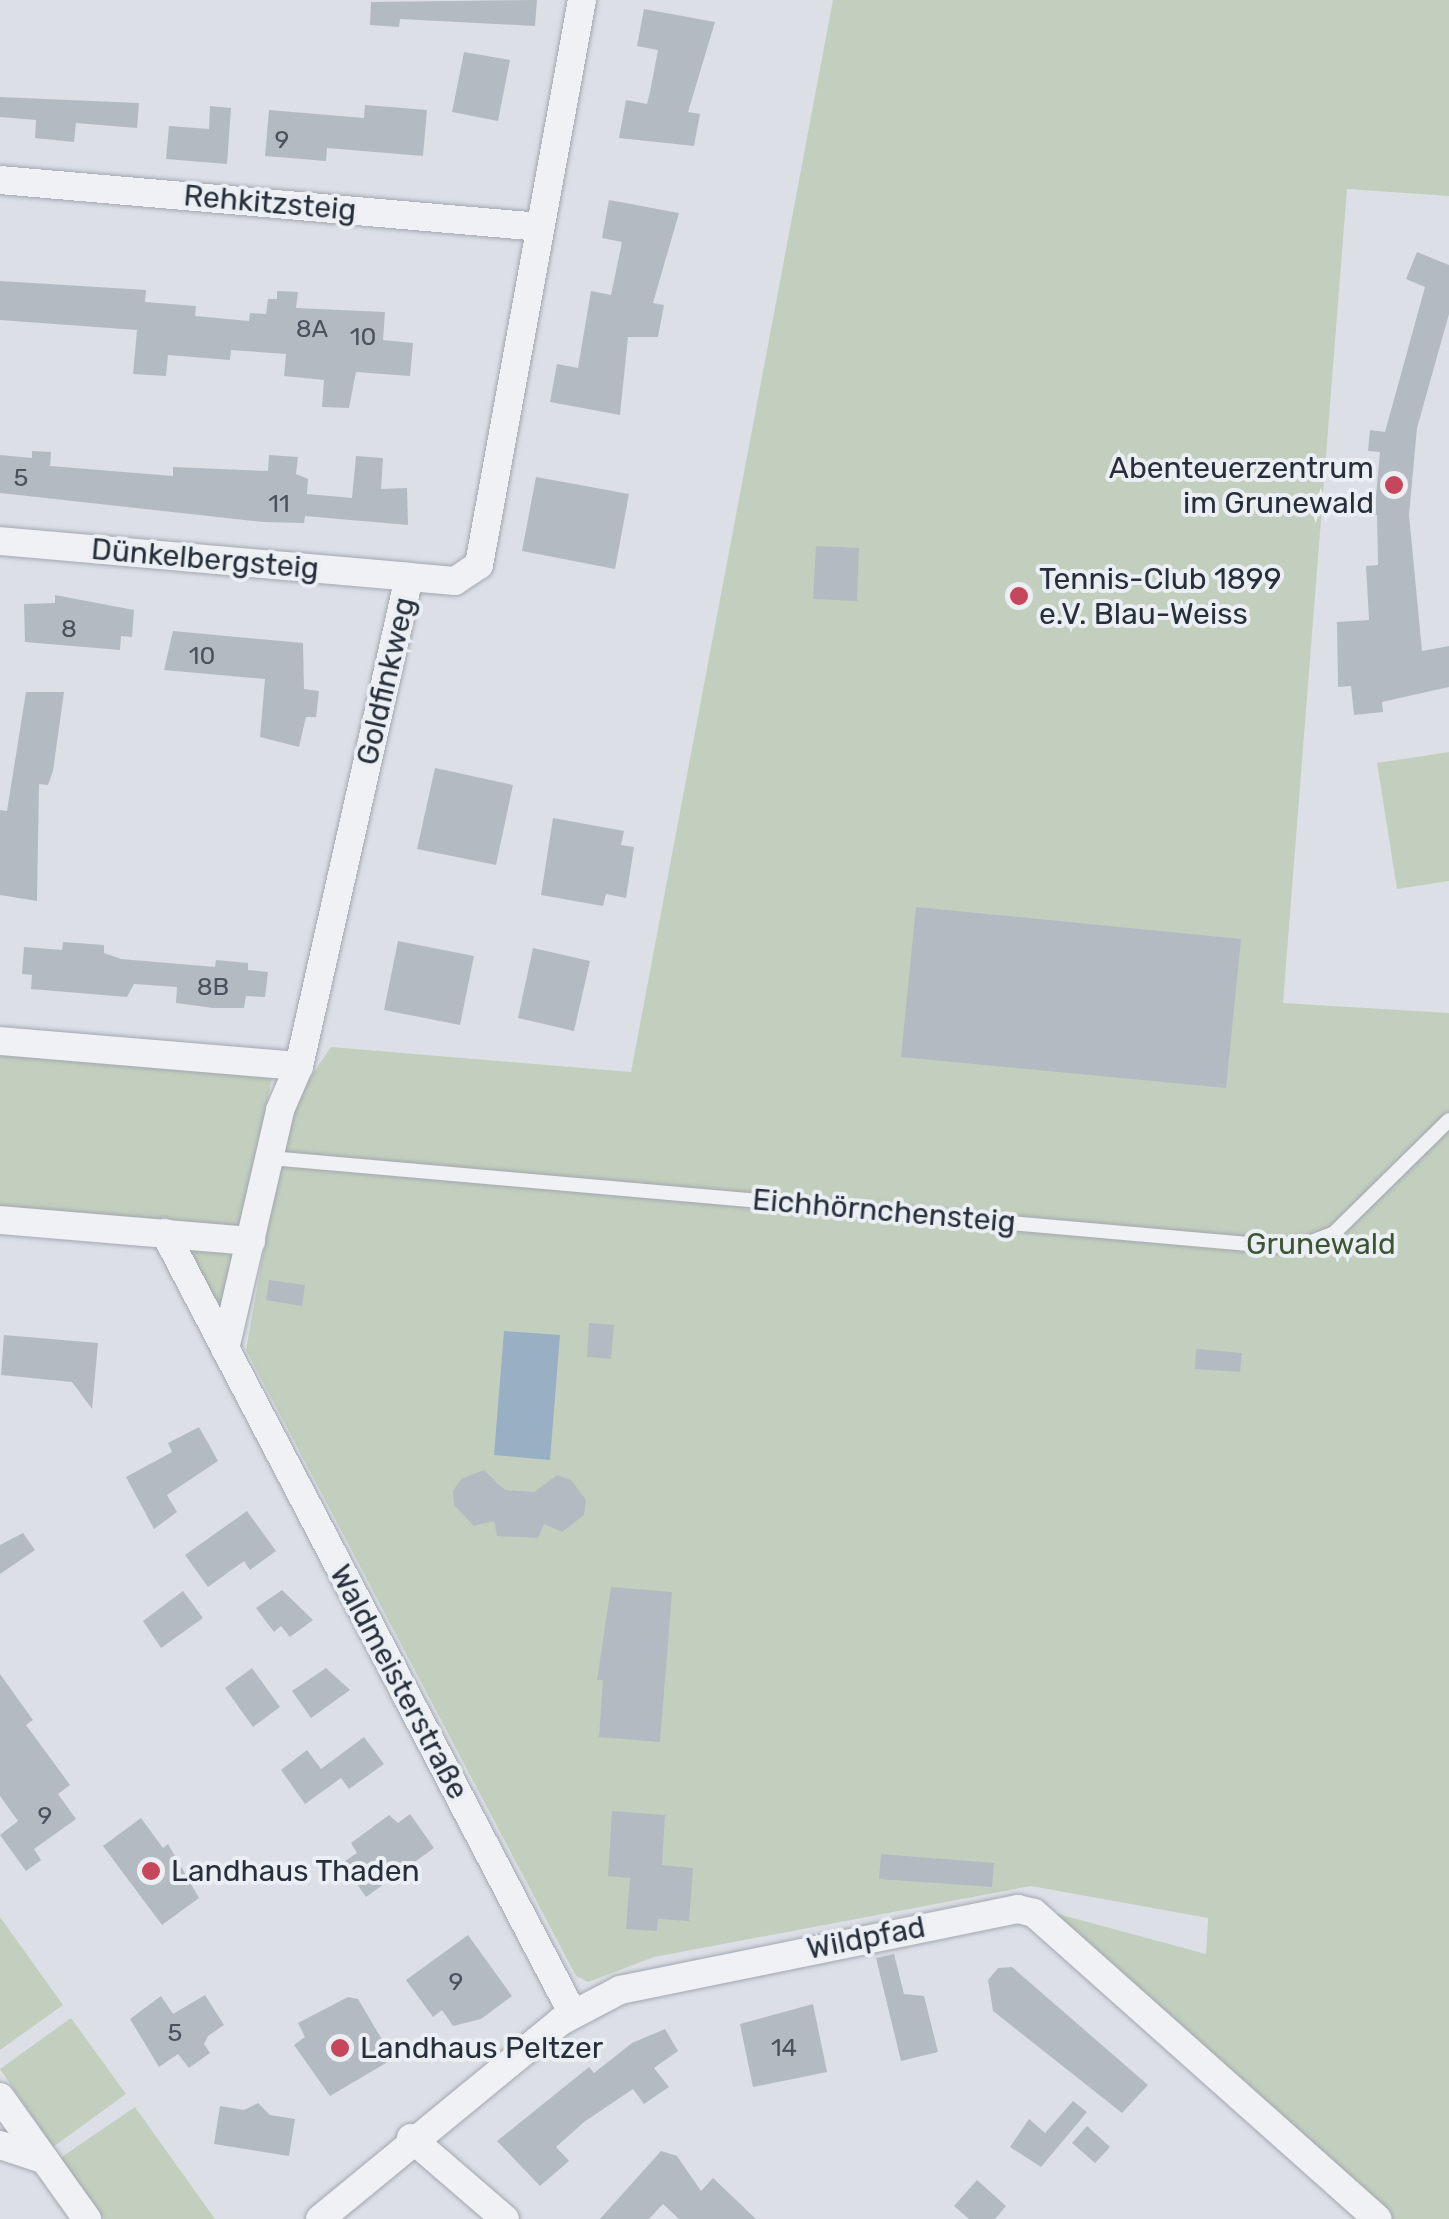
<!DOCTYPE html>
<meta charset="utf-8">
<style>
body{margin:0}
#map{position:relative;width:1449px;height:2219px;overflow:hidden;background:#dce0e6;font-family:Rubik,sans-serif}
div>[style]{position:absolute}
.green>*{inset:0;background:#c3cfbe}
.water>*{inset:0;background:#99afc4}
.building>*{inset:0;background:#b4bac2}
.roads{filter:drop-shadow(0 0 2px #a2a7af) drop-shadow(0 0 2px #a2a7af)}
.service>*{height:14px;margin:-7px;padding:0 7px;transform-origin:7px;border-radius:7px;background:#eff1f4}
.minor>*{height:28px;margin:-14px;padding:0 14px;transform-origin:14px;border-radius:14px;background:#eff1f4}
.dots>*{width:28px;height:28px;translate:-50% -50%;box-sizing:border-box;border:5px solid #ebeff4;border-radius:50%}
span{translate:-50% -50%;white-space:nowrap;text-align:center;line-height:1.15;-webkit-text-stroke:8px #ebeff4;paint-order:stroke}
.number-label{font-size:25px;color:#4a525d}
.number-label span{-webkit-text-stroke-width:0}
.street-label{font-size:30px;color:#272f3b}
.poi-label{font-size:30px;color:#272f3b}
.right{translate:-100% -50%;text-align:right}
.left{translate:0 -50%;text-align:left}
.park-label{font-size:30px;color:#3c5635}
</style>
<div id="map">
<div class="green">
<i style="clip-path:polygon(833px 0,1449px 0,1449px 196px,1347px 189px,1283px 1003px,1449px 1013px,1449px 2219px,1391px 2219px,1047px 1911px,1206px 1954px,1208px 1918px,1031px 1886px,654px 1957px,588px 1982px,576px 1976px,246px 1350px,289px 1109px,331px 1047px,631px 1072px)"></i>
<i style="clip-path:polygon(1449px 752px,1449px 881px,1397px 889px,1377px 763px)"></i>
<i style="clip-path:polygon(0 1051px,272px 1077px,243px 1228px,0 1211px)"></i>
<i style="clip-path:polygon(195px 1249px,236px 1254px,225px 1308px,218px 1309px,190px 1256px)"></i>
<i style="clip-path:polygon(0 1917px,63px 2005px,0 2050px)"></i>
<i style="clip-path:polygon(71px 2018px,126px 2094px,53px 2147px,0 2069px)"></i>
<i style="clip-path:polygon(135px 2107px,215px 2219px,104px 2219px,60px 2158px)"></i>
</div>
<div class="water">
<i style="clip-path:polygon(504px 1331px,560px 1335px,550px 1460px,494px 1455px)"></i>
</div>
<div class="building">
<i style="clip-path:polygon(537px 0,535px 26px,400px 19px,399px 27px,370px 25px,371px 2px)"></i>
<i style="clip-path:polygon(644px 9px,715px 22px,688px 112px,700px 114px,694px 146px,619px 138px,626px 100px,647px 104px,650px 92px,658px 50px,637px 46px)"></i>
<i style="clip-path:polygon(464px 52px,510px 60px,498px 121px,452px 112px)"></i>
<i style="clip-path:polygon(0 97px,139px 103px,137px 128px,76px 123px,74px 142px,35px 138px,36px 120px,0 117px)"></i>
<i style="clip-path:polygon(365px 105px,427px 110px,423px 156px,327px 148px,326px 161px,265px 156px,269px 110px,364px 118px)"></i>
<i style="clip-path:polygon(210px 106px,231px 108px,227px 164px,166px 159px,169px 126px,209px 129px)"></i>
<i style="clip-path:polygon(609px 200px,679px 213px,653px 303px,664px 305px,658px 337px,628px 337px,620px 415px,550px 402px,557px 364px,578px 368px,591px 291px,611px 295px,622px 242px,602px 238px)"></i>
<i style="clip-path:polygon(1417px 252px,1449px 265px,1449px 314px,1417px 428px,1409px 515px,1422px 651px,1449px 646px,1449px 687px,1382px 702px,1383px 712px,1354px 715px,1351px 686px,1338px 687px,1337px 622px,1369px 620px,1366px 566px,1378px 565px,1377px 515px,1366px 515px,1368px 496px,1376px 496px,1380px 452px,1368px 451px,1370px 430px,1385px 432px,1425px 287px,1406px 279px)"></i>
<i style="clip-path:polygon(0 281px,146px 290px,145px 302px,196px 306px,195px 316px,249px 321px,250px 313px,266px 314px,268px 299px,277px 299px,277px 291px,298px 292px,296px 308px,385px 312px,383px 340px,413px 343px,410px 376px,356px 372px,349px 408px,322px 407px,324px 380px,284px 376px,286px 354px,231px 350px,230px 360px,168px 355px,166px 376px,133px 374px,137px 330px,0 320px)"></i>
<i style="clip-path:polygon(32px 451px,51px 452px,50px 466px,173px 476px,173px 467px,268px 471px,269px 455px,298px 457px,296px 474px,308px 479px,307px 494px,352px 498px,356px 456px,383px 458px,381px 489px,407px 488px,408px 525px,305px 516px,304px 523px,263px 522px,0 493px,0 455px,32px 458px)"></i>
<i style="clip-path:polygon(536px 477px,629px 494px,615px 569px,522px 551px)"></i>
<i style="clip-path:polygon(816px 546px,859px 548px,857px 601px,813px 599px)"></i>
<i style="clip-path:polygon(55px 595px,134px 610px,132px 637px,121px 636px,120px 650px,25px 642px,24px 604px,55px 603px)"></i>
<i style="clip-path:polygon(173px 631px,303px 643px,304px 689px,319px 691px,316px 717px,306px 717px,299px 747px,260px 737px,265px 679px,164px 670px)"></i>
<i style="clip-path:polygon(26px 692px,64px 692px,53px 771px,48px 785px,39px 784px,37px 901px,0 895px,0 810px,7px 811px)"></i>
<i style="clip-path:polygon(435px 768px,513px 785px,496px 865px,417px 849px)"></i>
<i style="clip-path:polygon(553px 818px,624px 831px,621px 845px,634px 847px,626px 898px,606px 894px,603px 906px,541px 895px)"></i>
<i style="clip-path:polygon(916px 907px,1241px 939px,1226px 1088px,901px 1057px)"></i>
<i style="clip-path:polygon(398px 941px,474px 956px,460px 1025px,384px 1010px)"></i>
<i style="clip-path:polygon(63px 942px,104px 945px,104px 953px,121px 959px,215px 967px,216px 960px,248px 963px,248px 970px,268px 972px,265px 997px,246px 996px,244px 1008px,213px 1008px,176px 1003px,177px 987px,134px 984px,127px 997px,31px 989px,32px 975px,22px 974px,24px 947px,62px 950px)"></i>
<i style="clip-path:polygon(533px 948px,590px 961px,574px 1031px,518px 1018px)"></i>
<i style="clip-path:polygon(269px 1280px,305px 1285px,302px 1306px,266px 1300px)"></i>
<i style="clip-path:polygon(589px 1323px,614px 1325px,611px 1359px,587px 1357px)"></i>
<i style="clip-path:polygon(4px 1335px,98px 1343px,92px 1409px,72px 1382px,1px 1375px)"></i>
<i style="clip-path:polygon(1196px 1349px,1242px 1353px,1240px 1372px,1195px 1369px)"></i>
<i style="clip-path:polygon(199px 1427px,218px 1461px,167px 1495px,177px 1512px,154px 1529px,126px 1477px,172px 1452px,168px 1443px)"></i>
<i style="clip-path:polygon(484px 1470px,505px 1490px,534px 1492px,557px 1475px,571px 1480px,586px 1500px,584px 1515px,562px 1532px,544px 1524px,538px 1538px,497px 1536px,494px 1521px,474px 1526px,454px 1505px,453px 1491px,461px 1479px)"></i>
<i style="clip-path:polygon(247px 1511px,276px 1551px,250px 1570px,244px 1561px,208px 1587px,185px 1555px)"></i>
<i style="clip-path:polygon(23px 1533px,35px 1550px,0 1574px,0 1545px)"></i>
<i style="clip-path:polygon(611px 1587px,672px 1592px,660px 1742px,599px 1737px,603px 1680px,597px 1680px)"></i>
<i style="clip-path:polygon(282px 1590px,313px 1620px,290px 1637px,281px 1626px,274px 1632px,256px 1608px)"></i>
<i style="clip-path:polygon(183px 1591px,203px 1618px,161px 1648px,143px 1621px)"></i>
<i style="clip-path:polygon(252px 1668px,280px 1707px,253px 1727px,225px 1688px)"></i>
<i style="clip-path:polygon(326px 1668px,350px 1690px,311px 1718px,292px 1691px)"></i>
<i style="clip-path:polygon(0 1674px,33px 1720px,26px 1725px,70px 1785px,58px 1794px,76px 1819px,34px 1849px,41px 1860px,26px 1871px,0 1835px,18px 1821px,0 1796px)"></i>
<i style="clip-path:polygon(364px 1737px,384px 1764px,349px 1789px,341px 1778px,305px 1804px,281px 1770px,307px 1750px,321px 1769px)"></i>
<i style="clip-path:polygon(612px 1811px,665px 1815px,662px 1865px,693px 1868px,689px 1921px,658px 1919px,657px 1931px,626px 1929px,630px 1878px,608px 1876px)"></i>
<i style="clip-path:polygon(410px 1814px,434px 1848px,366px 1897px,342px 1863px,357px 1853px,351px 1843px,389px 1815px,398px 1823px)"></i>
<i style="clip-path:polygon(141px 1818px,163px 1848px,168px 1844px,199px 1898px,162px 1925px,103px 1846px)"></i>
<i style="clip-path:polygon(881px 1854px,994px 1863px,992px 1887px,879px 1879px)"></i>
<i style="clip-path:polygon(468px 1935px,512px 1996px,481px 2019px,453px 2026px,442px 2010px,433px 2017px,406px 1980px)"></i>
<i style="clip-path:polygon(894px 1954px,904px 1994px,924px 1996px,938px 2052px,901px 2061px,876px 1958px)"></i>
<i style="clip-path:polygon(1012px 1967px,1148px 2085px,1122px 2113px,993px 2011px,988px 1980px,998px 1968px)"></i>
<i style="clip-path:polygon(205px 1995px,224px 2025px,208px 2036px,204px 2044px,210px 2053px,189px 2068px,178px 2054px,159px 2067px,130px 2019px,161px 1996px,173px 2014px)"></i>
<i style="clip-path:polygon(348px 1997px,358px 1999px,390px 2053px,386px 2063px,330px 2096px,294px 2045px,305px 2037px,298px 2023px)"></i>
<i style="clip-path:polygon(813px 2004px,827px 2072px,753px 2087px,740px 2024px)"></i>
<i style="clip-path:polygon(665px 2029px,678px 2051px,654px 2068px,669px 2087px,644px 2104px,633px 2089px,584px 2122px,556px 2147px,569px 2161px,540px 2186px,497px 2141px,589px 2067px,594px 2073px,632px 2043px)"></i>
<i style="clip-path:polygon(1073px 2101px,1087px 2112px,1041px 2167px,1010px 2147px,1029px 2119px,1045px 2133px)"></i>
<i style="clip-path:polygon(258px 2103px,270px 2115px,295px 2119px,289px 2156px,214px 2144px,220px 2106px,244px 2110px)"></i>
<i style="clip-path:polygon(1087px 2126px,1110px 2147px,1095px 2163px,1072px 2143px)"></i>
<i style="clip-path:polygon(661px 2151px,677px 2156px,701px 2191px,713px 2178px,756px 2219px,679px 2219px,663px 2204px,649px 2219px,600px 2219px)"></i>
<i style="clip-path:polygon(977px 2180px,1006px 2206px,995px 2219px,969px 2219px,954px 2206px)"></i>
</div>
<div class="roads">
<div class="service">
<i style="left:270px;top:1158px;width:1005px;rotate:5.02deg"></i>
<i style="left:1271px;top:1246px;width:35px;rotate:-3deg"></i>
<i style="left:1306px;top:1244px;width:30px;rotate:-21deg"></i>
<i style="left:1334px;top:1233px;width:161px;rotate:-44.5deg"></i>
</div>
<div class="minor">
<i style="left:0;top:180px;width:542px;rotate:4.97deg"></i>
<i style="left:0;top:541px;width:411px;rotate:5deg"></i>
<i style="left:0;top:1041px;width:300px;rotate:4.8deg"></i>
<i style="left:0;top:1220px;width:252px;rotate:4.8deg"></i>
<i style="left:165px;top:1233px;width:881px;rotate:62.42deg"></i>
<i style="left:225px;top:1349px;width:245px;rotate:-77deg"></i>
<i style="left:280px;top:1110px;width:48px;rotate:-66.6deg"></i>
<i style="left:299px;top:1066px;width:501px;rotate:-77.32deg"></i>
<i style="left:409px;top:577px;width:46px;rotate:5deg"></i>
<i style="left:455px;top:581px;width:29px;rotate:-34deg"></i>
<i style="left:479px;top:565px;width:574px;rotate:-79.67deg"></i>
<i style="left:0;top:2097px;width:150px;rotate:54.5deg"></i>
<i style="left:411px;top:2138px;width:124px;rotate:40.8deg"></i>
<i style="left:0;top:2145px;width:47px;rotate:18.4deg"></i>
<i style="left:320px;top:2219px;width:312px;rotate:-39.4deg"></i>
<i style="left:561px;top:2021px;width:67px;rotate:-27.7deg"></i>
<i style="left:620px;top:1990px;width:406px;rotate:-11.5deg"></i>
<i style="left:1018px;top:1909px;width:16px;rotate:14deg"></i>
<i style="left:1034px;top:1913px;width:460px;rotate:41.7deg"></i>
</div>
</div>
<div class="dots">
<i style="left:1394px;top:485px;background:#c6465c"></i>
<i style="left:1019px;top:596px;background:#c6465c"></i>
<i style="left:151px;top:1871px;background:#c6465c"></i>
<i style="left:340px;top:2048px;background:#c6465c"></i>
</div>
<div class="number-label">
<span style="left:282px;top:140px">9</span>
<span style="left:312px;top:329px">8A</span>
<span style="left:363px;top:337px">10</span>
<span style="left:21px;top:478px">5</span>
<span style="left:279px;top:504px">11</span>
<span style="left:69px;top:629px">8</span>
<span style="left:202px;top:656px">10</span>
<span style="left:213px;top:987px">8B</span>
<span style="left:45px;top:1816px">9</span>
<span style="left:456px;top:1982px">9</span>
<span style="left:175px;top:2033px">5</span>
<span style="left:784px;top:2048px">14</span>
</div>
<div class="street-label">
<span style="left:270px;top:203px;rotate:5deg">Rehkitzsteig</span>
<span style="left:205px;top:559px;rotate:5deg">Dünkelbergsteig</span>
<span style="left:386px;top:681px;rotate:-77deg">Goldfinkweg</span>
<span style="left:884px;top:1211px;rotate:5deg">Eichhörnchensteig</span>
<span style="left:399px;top:1682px;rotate:62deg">Waldmeisterstraße</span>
<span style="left:866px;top:1938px;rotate:-11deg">Wildpfad</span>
</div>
<div class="poi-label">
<span class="right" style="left:1374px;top:485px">Abenteuerzentrum<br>im Grunewald</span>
<span class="left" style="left:1039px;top:596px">Tennis-Club 1899<br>e.V. Blau-Weiss</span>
<span class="left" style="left:171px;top:1871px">Landhaus Thaden</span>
<span class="left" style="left:360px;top:2048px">Landhaus Peltzer</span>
</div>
<div class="park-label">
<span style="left:1321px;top:1244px">Grunewald</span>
</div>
</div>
